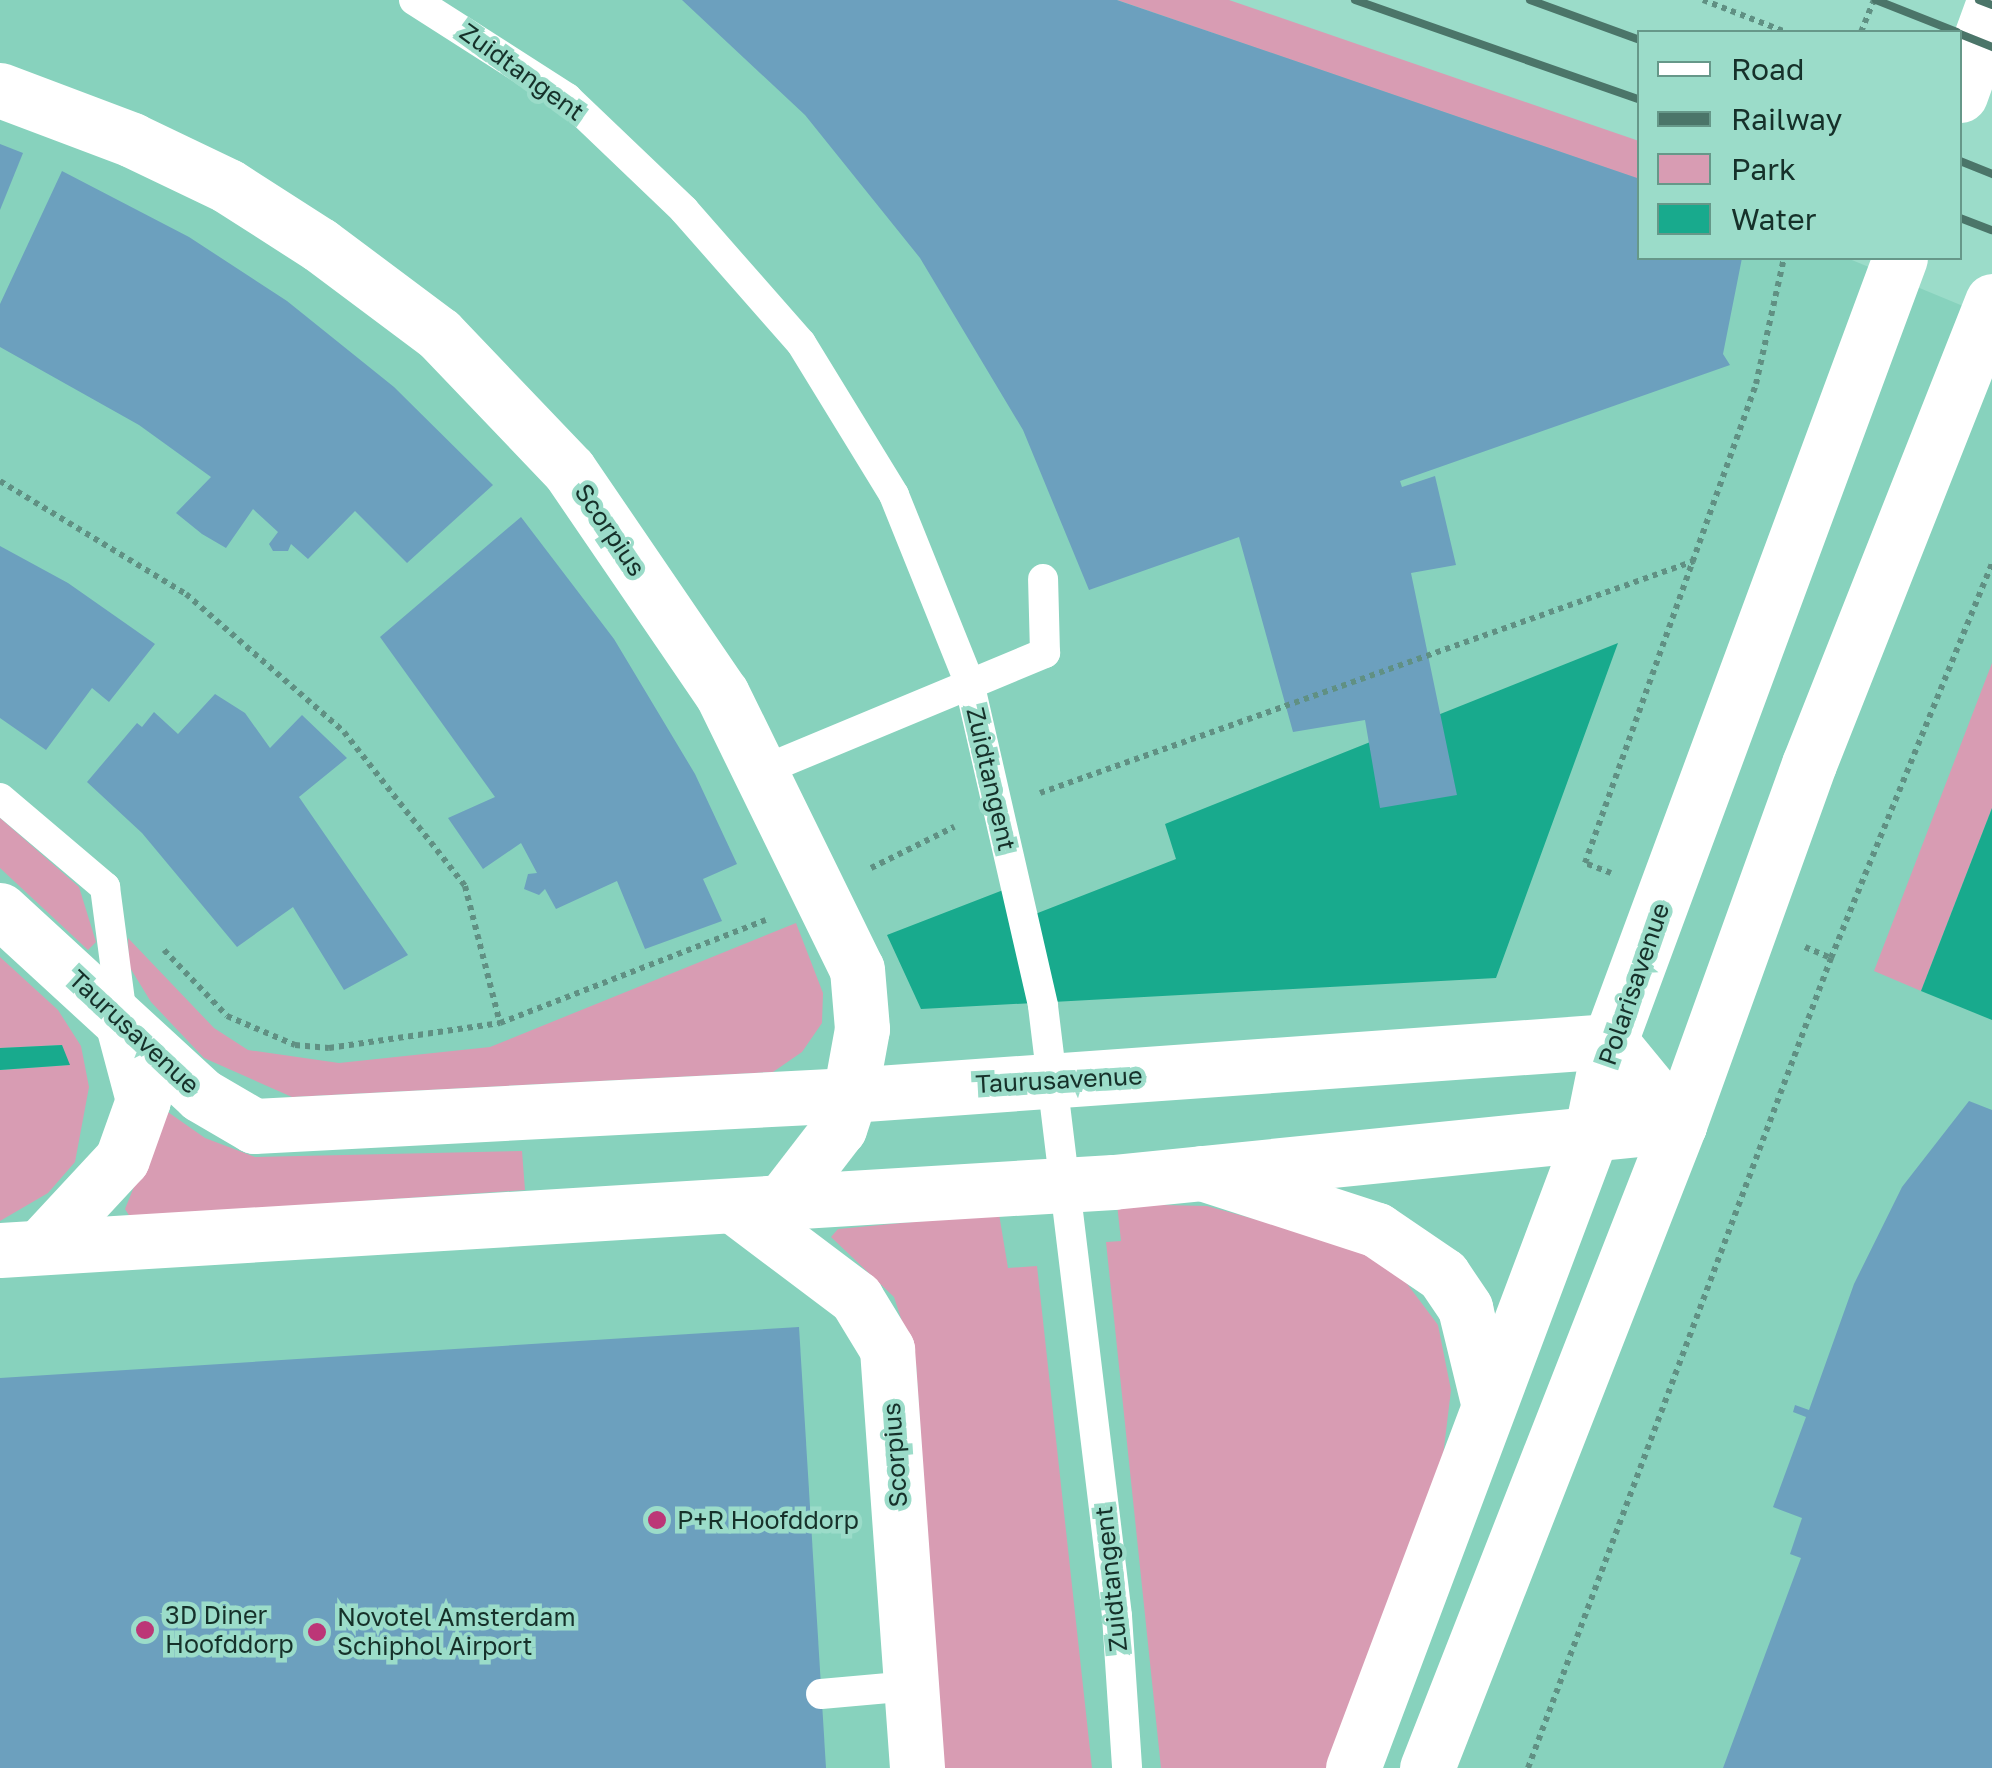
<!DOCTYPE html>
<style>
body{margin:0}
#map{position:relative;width:1992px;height:1768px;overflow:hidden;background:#9bdcc9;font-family:"Golos Text",sans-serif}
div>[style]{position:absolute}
.built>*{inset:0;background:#87d2bd}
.green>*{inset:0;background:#d89cb3}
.water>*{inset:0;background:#18aa8d}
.building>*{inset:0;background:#6ca0be}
.path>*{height:6px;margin-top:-3px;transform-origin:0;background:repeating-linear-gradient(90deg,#609083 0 5px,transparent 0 10px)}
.service>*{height:30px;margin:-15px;padding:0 15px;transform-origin:15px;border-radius:15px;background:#fff}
.minor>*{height:55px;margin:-27.5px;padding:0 27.5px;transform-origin:27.5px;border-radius:27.5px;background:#fff}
.tertiary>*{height:55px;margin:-27.5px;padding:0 27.5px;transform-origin:27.5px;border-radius:27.5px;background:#fff}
.secondary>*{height:55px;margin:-27.5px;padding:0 27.5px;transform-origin:27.5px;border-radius:27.5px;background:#fff}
.rail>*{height:8px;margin:-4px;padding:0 4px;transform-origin:4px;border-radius:4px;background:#4b7569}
.dots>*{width:28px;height:28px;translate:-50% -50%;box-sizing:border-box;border:5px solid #9bdcc9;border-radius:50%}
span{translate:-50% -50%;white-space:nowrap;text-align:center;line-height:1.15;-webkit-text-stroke:9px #9bdcc9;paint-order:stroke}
.street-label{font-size:25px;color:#16312a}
.poi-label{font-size:25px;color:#16312a}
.left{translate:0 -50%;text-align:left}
.legend{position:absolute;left:1637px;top:30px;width:325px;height:230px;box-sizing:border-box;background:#9bdcc9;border:2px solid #669889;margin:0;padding:12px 18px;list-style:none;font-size:30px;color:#16312a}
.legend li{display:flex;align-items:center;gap:20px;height:50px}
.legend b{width:50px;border:2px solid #669889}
</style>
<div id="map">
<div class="built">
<i style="clip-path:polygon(0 0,1086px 0,1471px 101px,1639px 171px,1640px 258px,1847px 258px,1992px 318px,1992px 1768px,0 1768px)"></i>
</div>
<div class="green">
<i style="clip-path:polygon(1117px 0,1229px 0,1639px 141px,1639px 179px)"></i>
<i style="clip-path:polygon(1992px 663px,1992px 808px,1921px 991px,1874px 971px)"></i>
<i style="clip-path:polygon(0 818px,79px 887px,96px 942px,88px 950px,0 868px)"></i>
<i style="clip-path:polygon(796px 923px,823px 993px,822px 1023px,802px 1052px,773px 1072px,292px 1097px,204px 1058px,151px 1002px,129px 966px,128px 938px,214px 1028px,248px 1050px,339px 1063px,490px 1047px)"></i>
<i style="clip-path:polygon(0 957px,58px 1010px,81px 1046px,89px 1087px,75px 1162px,48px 1193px,0 1221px,0 1070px,69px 1065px,62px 1045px,0 1048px)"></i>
<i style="clip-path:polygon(165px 1110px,205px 1138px,255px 1157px,522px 1151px,525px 1190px,130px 1217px,125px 1209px)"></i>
<i style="clip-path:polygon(1117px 1204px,1207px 1206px,1351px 1246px,1399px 1273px,1438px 1325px,1451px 1390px,1440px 1481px,1337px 1768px,1161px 1768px,1106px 1242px,1121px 1241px)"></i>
<i style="clip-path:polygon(999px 1214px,1008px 1268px,1037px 1266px,1092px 1768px,943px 1768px,916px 1364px,894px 1297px,831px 1237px,838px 1229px)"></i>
</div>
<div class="water">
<i style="clip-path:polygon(1618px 643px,1496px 978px,921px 1009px,887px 935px,1011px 887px,1025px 918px,1176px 859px,1165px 824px)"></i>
<i style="clip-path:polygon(1992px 808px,1992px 1020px,1921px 991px)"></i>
<i style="clip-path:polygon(62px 1045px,70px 1065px,0 1070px,0 1048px)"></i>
</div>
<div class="building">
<i style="clip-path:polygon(682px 0,1117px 0,1640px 179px,1640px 258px,1742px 258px,1723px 354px,1730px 365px,1400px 481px,1402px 487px,1435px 476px,1456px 565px,1411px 573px,1457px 795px,1380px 808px,1365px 720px,1293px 732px,1239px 537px,1089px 590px,1023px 430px,920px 258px,805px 115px)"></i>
<i style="clip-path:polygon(0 144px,23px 153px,0 210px)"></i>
<i style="clip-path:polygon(62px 171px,189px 237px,287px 301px,394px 387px,493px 485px,407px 563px,355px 511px,308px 559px,291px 544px,288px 551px,273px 551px,269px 544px,278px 532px,253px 509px,226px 548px,202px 534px,176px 513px,211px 477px,139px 425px,0 347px,0 304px)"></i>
<i style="clip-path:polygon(521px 517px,614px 639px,695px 774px,737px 864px,703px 879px,722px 921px,645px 949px,617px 881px,556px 909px,545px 889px,539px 895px,524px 889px,528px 874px,537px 873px,521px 843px,483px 869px,448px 818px,495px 797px,380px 637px)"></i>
<i style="clip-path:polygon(0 546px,68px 583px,155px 644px,109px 702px,92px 688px,46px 750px,0 718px)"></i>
<i style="clip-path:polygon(215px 694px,245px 713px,270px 748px,302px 715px,347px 758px,299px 797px,408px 955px,344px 990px,293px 907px,237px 947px,142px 833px,87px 782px,137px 723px,142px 727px,154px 712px,178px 734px)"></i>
<i style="clip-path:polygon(1969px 1101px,1992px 1110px,1992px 1768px,1723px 1768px,1801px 1558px,1790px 1554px,1802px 1518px,1773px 1507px,1806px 1417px,1793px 1412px,1795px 1405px,1809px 1410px,1854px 1284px,1902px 1187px)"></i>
<i style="clip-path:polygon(799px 1327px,826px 1768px,0 1768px,0 1378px)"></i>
</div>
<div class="path">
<i style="left:1703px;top:0;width:89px;rotate:21.1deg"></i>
<i style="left:1861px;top:32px;width:35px;rotate:-68deg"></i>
<i style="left:0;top:481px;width:218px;rotate:31.3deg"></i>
<i style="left:186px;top:594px;width:210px;rotate:41.1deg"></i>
<i style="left:344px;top:732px;width:196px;rotate:51.8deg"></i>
<i style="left:465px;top:886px;width:141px;rotate:75.7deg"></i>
<i style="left:1040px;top:793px;width:694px;rotate:-19.53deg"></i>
<i style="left:871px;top:868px;width:93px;rotate:-26.3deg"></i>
<i style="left:1611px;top:873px;width:28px;rotate:-159deg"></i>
<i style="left:1585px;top:863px;width:509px;rotate:-70.35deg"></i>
<i style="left:1756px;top:384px;width:129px;rotate:-77.5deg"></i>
<i style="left:1805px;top:947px;width:28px;rotate:23deg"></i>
<i style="left:1831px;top:958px;width:426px;rotate:-67.8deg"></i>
<i style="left:164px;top:950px;width:91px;rotate:46.3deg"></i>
<i style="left:227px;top:1016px;width:74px;rotate:23.1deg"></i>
<i style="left:295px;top:1045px;width:34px;rotate:5deg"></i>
<i style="left:329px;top:1048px;width:173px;rotate:-8.3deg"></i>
<i style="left:500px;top:1023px;width:285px;rotate:-21.2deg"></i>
<i style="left:1528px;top:1768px;width:865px;rotate:-69.49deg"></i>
</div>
<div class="service">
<i style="left:414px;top:0;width:182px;rotate:32.6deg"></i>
<i style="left:567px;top:98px;width:162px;rotate:43.7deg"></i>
<i style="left:684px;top:210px;width:177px;rotate:48.7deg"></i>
<i style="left:801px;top:343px;width:178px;rotate:58.5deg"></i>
<i style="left:894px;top:495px;width:201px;rotate:68.1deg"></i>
<i style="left:969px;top:682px;width:332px;rotate:77.1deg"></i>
<i style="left:1043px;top:1006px;width:614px;rotate:83.08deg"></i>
<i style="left:1117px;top:1616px;width:152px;rotate:86.2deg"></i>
<i style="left:759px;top:772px;width:310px;rotate:-22.6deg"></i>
<i style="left:1045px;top:653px;width:74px;rotate:-91.5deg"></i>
<i style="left:0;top:798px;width:138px;rotate:40.3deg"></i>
<i style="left:105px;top:887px;width:131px;rotate:82.5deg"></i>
<i style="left:821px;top:1694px;width:90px;rotate:-5.1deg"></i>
</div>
<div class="minor">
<i style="left:0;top:90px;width:141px;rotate:20.7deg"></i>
<i style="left:132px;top:140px;width:106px;rotate:25.6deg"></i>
<i style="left:228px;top:186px;width:109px;rotate:32.7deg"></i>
<i style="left:320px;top:245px;width:149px;rotate:36.8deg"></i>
<i style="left:439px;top:334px;width:188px;rotate:46.3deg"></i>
<i style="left:569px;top:470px;width:271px;rotate:55.7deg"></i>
<i style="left:722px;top:694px;width:306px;rotate:63.9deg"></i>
<i style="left:857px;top:969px;width:60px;rotate:85.2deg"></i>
<i style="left:862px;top:1029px;width:67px;rotate:100.3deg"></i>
<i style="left:850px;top:1095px;width:35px;rotate:108deg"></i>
<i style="left:839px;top:1128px;width:98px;rotate:127.6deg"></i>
<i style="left:738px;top:1209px;width:148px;rotate:37deg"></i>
<i style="left:856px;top:1298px;width:60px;rotate:58.7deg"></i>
<i style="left:887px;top:1349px;width:420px;rotate:85.9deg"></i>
</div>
<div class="tertiary">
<i style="left:1202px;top:1173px;width:184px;rotate:18deg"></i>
<i style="left:1377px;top:1230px;width:80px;rotate:34.3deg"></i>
<i style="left:1443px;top:1275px;width:40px;rotate:56deg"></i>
<i style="left:1465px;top:1308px;width:97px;rotate:76.3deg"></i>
<i style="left:1353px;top:1768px;width:676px;rotate:-69.39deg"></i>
<i style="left:1591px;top:1135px;width:96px;rotate:-78.6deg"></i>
<i style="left:1427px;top:1768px;width:691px;rotate:-68.6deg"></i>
<i style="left:1679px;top:1125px;width:109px;rotate:-129.4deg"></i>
</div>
<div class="secondary">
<i style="left:1960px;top:95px;width:94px;rotate:-70deg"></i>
<i style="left:0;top:910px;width:273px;rotate:42.6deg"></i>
<i style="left:201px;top:1095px;width:61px;rotate:30.3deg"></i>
<i style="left:254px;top:1126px;width:597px;rotate:-2.98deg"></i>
<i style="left:850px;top:1095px;width:762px;rotate:-4.06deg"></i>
<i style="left:1610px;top:1041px;width:835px;rotate:-69.68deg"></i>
<i style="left:42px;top:1245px;width:117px;rotate:-47.1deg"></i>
<i style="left:122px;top:1159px;width:63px;rotate:-70.4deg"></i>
<i style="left:143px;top:1100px;width:78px;rotate:-104.9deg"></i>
<i style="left:0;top:1250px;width:1115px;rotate:-3.5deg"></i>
<i style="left:1113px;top:1182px;width:569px;rotate:-5.75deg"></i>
<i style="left:1679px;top:1125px;width:384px;rotate:-70.2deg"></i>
<i style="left:1809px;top:764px;width:498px;rotate:-68.4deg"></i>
</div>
<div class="rail">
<i style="left:1355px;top:0;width:302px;rotate:19.3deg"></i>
<i style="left:1530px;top:0;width:117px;rotate:20deg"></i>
<i style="left:1876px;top:0;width:87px;rotate:21.6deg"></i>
<i style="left:1979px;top:0;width:14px;rotate:21deg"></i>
<i style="left:1960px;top:34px;width:35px;rotate:22deg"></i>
<i style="left:1960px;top:161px;width:35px;rotate:22deg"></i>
<i style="left:1960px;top:218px;width:34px;rotate:21deg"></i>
</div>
<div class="dots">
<i style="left:657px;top:1520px;background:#bc3677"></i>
<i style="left:145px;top:1630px;background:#bc3677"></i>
<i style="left:317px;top:1632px;background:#bc3677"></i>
</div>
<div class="street-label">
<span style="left:522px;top:72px;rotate:36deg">Zuidtangent</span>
<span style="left:610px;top:530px;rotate:56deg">Scorpius</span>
<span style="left:991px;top:779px;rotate:77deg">Zuidtangent</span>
<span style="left:1634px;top:984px;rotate:-71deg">Polarisavenue</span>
<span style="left:134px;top:1032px;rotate:43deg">Taurusavenue</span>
<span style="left:1059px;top:1080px;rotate:-3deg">Taurusavenue</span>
<span style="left:895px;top:1455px;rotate:-94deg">Scorpius</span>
<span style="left:1111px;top:1579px;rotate:-96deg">Zuidtangent</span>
</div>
<div class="poi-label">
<span class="left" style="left:677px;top:1520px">P+R Hoofddorp</span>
<span class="left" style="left:165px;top:1630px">3D Diner<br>Hoofddorp</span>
<span class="left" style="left:337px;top:1632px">Novotel Amsterdam<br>Schiphol Airport</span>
</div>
<ul class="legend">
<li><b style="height:12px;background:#fff"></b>Road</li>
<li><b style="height:12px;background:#4b7569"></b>Railway</li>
<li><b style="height:28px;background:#d89cb3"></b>Park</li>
<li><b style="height:28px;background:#18aa8d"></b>Water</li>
</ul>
</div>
